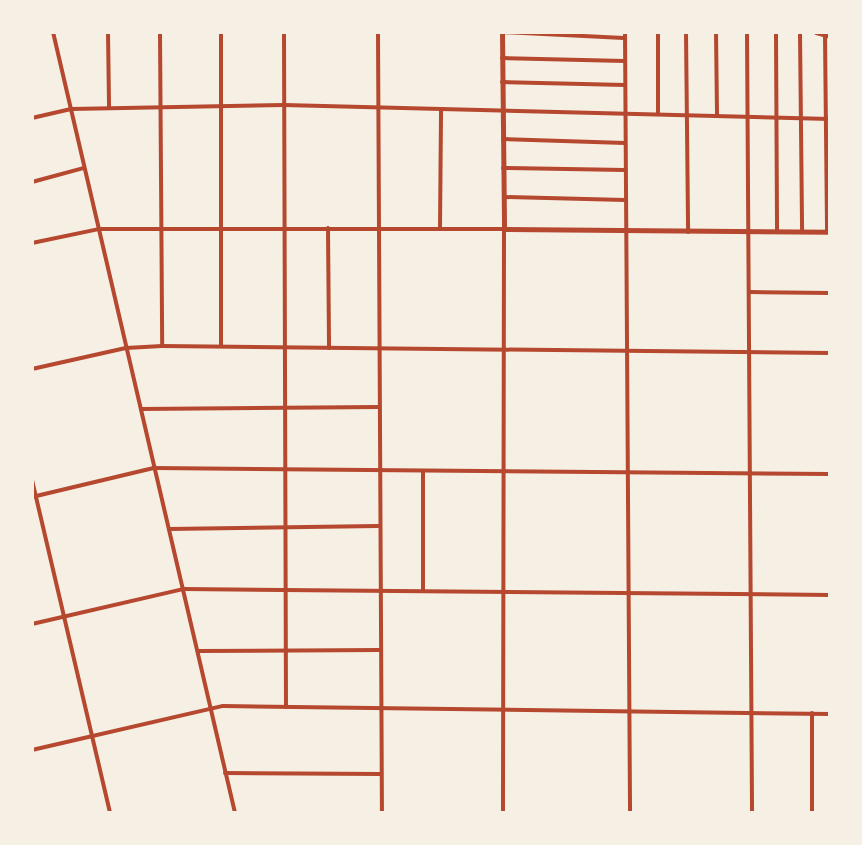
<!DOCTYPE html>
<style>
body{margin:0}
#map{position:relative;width:862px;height:845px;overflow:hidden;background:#f6efe4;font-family:Poppins,sans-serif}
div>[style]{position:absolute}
.minor>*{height:4px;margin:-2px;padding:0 2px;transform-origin:2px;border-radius:2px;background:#b5482f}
.tertiary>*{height:5px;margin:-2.5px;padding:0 2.5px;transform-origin:2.5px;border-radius:2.5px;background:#b5482f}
span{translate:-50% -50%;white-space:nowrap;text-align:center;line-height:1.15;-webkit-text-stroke:6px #f6efe4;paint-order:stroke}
.frame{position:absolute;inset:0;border:34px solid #f6efe4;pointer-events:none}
</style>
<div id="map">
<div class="minor">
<i style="left:53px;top:32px;width:802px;rotate:76.88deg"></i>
<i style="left:108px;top:32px;width:76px;rotate:89.2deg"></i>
<i style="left:160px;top:32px;width:314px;rotate:89.6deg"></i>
<i style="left:284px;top:32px;width:675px;rotate:89.83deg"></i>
<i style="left:378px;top:32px;width:781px;rotate:89.71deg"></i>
<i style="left:502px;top:32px;width:122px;rotate:2.8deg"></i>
<i style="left:625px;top:32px;width:781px;rotate:89.63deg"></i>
<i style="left:658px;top:32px;width:81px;rotate:90deg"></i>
<i style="left:686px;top:32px;width:200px;rotate:89.4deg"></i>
<i style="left:716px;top:32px;width:82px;rotate:89.3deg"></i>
<i style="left:747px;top:32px;width:781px;rotate:89.63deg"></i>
<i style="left:776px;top:32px;width:200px;rotate:89.7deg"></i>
<i style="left:800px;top:32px;width:200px;rotate:89.4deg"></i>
<i style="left:825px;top:35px;width:197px;rotate:89.4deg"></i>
<i style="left:502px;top:58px;width:123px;rotate:1.4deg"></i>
<i style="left:502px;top:82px;width:123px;rotate:1.4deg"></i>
<i style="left:32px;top:118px;width:40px;rotate:-13deg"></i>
<i style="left:71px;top:109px;width:213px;rotate:-1.1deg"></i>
<i style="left:284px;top:105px;width:546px;rotate:1.47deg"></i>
<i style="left:503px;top:139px;width:122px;rotate:1.9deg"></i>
<i style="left:503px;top:168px;width:122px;rotate:0.9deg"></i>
<i style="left:32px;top:182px;width:54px;rotate:-15.1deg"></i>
<i style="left:504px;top:197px;width:121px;rotate:1.4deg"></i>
<i style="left:328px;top:228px;width:120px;rotate:89.5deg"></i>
<i style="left:440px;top:229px;width:120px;rotate:-89.5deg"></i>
<i style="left:32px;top:243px;width:68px;rotate:-11.8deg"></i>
<i style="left:99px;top:229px;width:405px"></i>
<i style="left:504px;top:229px;width:584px;rotate:90.1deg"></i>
<i style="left:750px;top:292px;width:80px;rotate:0.7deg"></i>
<i style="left:221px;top:346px;width:314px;rotate:-90deg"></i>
<i style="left:32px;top:369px;width:96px;rotate:-12.6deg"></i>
<i style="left:126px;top:348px;width:36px;rotate:-3deg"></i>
<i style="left:162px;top:346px;width:668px;rotate:0.6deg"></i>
<i style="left:141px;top:409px;width:238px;rotate:-0.5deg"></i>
<i style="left:32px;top:480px;width:342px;rotate:76.8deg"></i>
<i style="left:32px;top:497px;width:125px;rotate:-13.4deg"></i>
<i style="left:154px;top:468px;width:676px;rotate:0.51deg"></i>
<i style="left:169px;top:529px;width:209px;rotate:-0.8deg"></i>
<i style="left:423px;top:590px;width:119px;rotate:-90deg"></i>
<i style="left:32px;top:624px;width:156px;rotate:-13deg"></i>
<i style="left:184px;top:589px;width:646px;rotate:0.53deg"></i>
<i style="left:198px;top:651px;width:181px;rotate:-0.3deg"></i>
<i style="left:32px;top:750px;width:196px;rotate:-13deg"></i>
<i style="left:223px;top:706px;width:607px;rotate:0.76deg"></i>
<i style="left:225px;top:773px;width:156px;rotate:0.4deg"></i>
<i style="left:812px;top:813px;width:100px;rotate:-90deg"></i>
</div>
<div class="tertiary">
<i style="left:502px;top:32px;width:197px;rotate:89.4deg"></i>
<i style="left:504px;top:229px;width:326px;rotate:0.5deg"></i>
<i style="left:816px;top:32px;width:15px;rotate:16deg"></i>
</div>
<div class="frame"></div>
</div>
